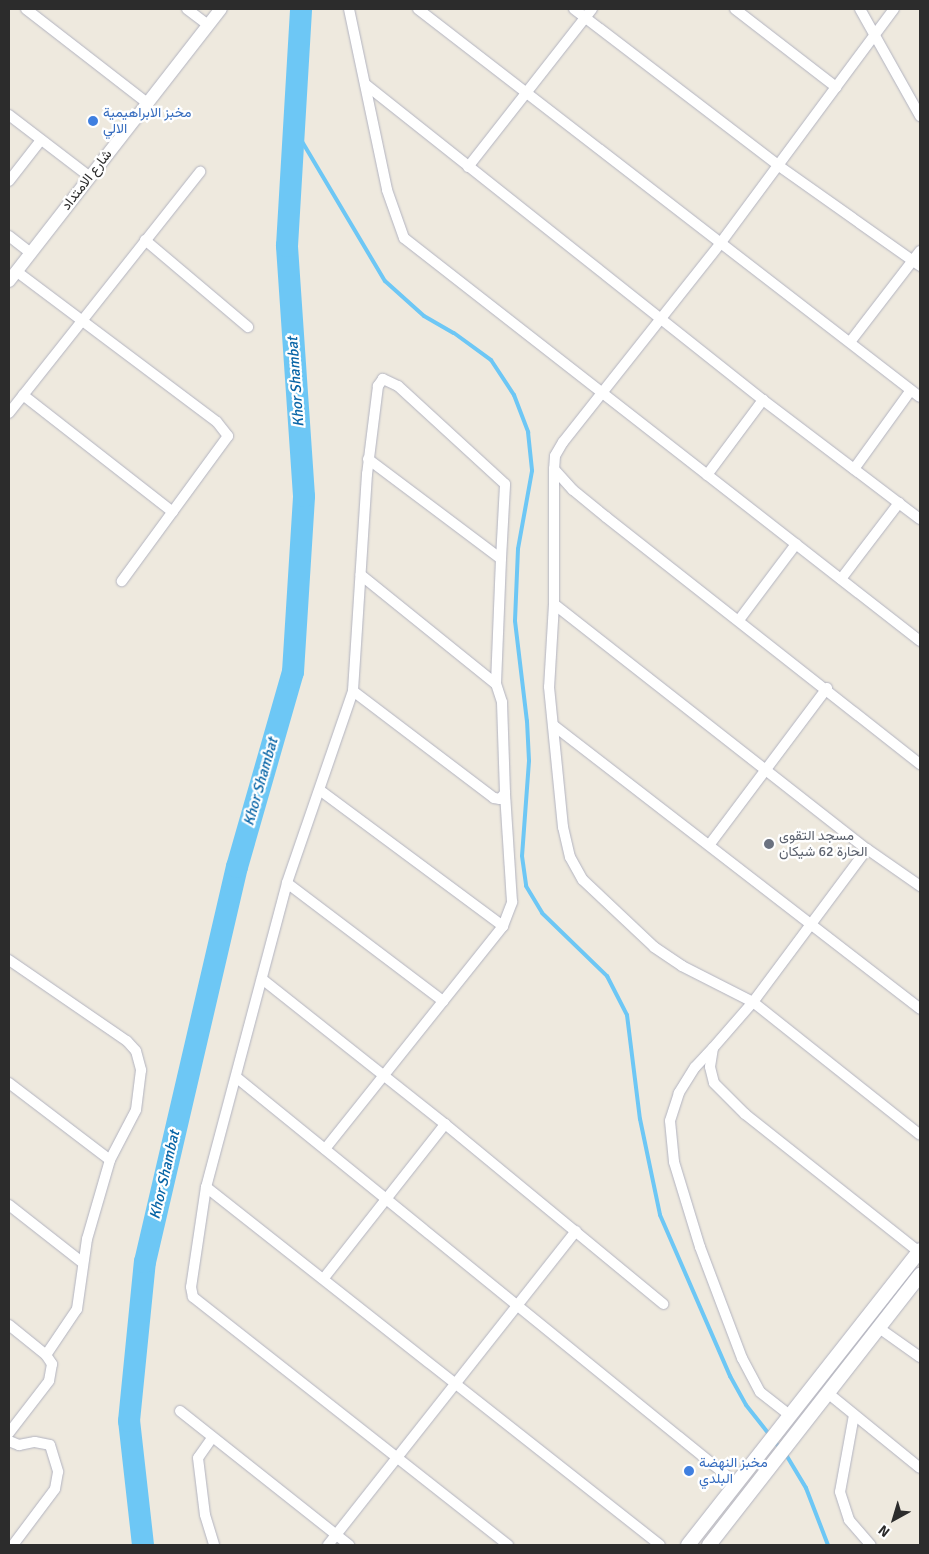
<!DOCTYPE html>
<meta charset="utf-8">
<style>
body{margin:0}
#map{position:relative;width:929px;height:1554px;overflow:hidden;background:#eee9de;font-family:Signika,Vazirmatn,sans-serif}
div>[style]{position:absolute}
.stream>*{height:4px;margin:-2px;padding:0 2px;transform-origin:2px;border-radius:2px;background:#6dc7f5}
.river>*{height:22px;margin:-11px;padding:0 11px;transform-origin:11px;border-radius:11px;background:#6dc7f5}
.roads{filter:drop-shadow(0 0 1px #b2b3c0) drop-shadow(0 0 1px #b2b3c0)}
.minor>*{height:10px;margin:-5px;padding:0 5px;transform-origin:5px;border-radius:5px;background:#fff}
.tertiary>*{height:12px;margin:-6px;padding:0 6px;transform-origin:6px;border-radius:6px;background:#fff}
.secondary>*{height:14px;margin:-7px;padding:0 7px;transform-origin:7px;border-radius:7px;background:#fff}
.dots>*{width:14px;height:14px;translate:-50% -50%;box-sizing:border-box;border:2px solid #fff;border-radius:50%}
span{translate:-50% -50%;white-space:nowrap;text-align:center;line-height:1.15;-webkit-text-stroke:4.5px #fff;paint-order:stroke}
.shop-label{font-size:14px;color:#366cbe}
.left{translate:0 -50%;text-align:left}
.street-label{font-size:14px;color:#2c2c2c}
.worship-label{font-size:14px;color:#5b616d}
.water-label{font-size:15px;color:#0764a6;font-style:italic}
.frame{position:absolute;inset:0;border:10px solid #2c2c2c;pointer-events:none}
.north{position:absolute;left:869px;top:1494px;width:50px;height:50px;-webkit-text-stroke:4px #fff;paint-order:stroke;rotate:219deg;font-size:14px;font-weight:700;line-height:20px;text-align:center;color:#2c2c2c}
.north::after{content:'';display:block;margin:auto;width:18px;height:22px;background:#2c2c2c;clip-path:polygon(50% 0,100% 100%,50% 72%,0 100%)}
</style>
<div id="map">
<div class="stream">
<i style="left:294px;top:128px;width:178px;rotate:59.3deg"></i>
<i style="left:385px;top:281px;width:52px;rotate:41.9deg"></i>
<i style="left:424px;top:316px;width:34px;rotate:30deg"></i>
<i style="left:454px;top:333px;width:46px;rotate:36.1deg"></i>
<i style="left:491px;top:360px;width:42px;rotate:56.7deg"></i>
<i style="left:514px;top:395px;width:40px;rotate:69deg"></i>
<i style="left:528px;top:432px;width:39px;rotate:84deg"></i>
<i style="left:532px;top:471px;width:79px;rotate:100.2deg"></i>
<i style="left:518px;top:549px;width:72px;rotate:92.4deg"></i>
<i style="left:515px;top:621px;width:101px;rotate:83.2deg"></i>
<i style="left:527px;top:721px;width:40px;rotate:87.1deg"></i>
<i style="left:529px;top:761px;width:95px;rotate:94.2deg"></i>
<i style="left:522px;top:856px;width:30px;rotate:82deg"></i>
<i style="left:526px;top:886px;width:31px;rotate:59deg"></i>
<i style="left:542px;top:913px;width:91px;rotate:44.1deg"></i>
<i style="left:607px;top:976px;width:44px;rotate:62.9deg"></i>
<i style="left:627px;top:1015px;width:105px;rotate:82.9deg"></i>
<i style="left:640px;top:1119px;width:98px;rotate:78.2deg"></i>
<i style="left:660px;top:1215px;width:176px;rotate:66.5deg"></i>
<i style="left:730px;top:1376px;width:33px;rotate:61deg"></i>
<i style="left:746px;top:1405px;width:55px;rotate:51.7deg"></i>
<i style="left:785px;top:1453px;width:41px;rotate:59deg"></i>
<i style="left:806px;top:1488px;width:61px;rotate:68.9deg"></i>
</div>
<div class="river">
<i style="left:143px;top:1545px;width:125px;rotate:-96.4deg"></i>
<i style="left:129px;top:1421px;width:160px;rotate:-84.3deg"></i>
<i style="left:145px;top:1262px;width:406px;rotate:-76.9deg"></i>
<i style="left:237px;top:867px;width:203px;rotate:-74deg"></i>
<i style="left:293px;top:672px;width:176px;rotate:-86.4deg"></i>
<i style="left:304px;top:496px;width:251px;rotate:-93.9deg"></i>
<i style="left:287px;top:246px;width:237px;rotate:-86.6deg"></i>
</div>
<div class="roads">
<div class="minor">
<i style="left:26px;top:9px;width:153px;rotate:37.8deg"></i>
<i style="left:187px;top:9px;width:26px;rotate:37deg"></i>
<i style="left:349px;top:9px;width:185px;rotate:78.1deg"></i>
<i style="left:387px;top:190px;width:51px;rotate:70.5deg"></i>
<i style="left:404px;top:238px;width:655px;rotate:37.99deg"></i>
<i style="left:418px;top:9px;width:634px;rotate:37.7deg"></i>
<i style="left:574px;top:9px;width:258px;rotate:37.4deg"></i>
<i style="left:779px;top:166px;width:173px;rotate:35.3deg"></i>
<i style="left:735px;top:9px;width:128px;rotate:37.7deg"></i>
<i style="left:836px;top:87px;width:97px;rotate:-53.4deg"></i>
<i style="left:860px;top:9px;width:123px;rotate:60.7deg"></i>
<i style="left:365px;top:84px;width:508px;rotate:38.45deg"></i>
<i style="left:763px;top:400px;width:197px;rotate:37.2deg"></i>
<i style="left:836px;top:87px;width:195px;rotate:126.5deg"></i>
<i style="left:720px;top:244px;width:253px;rotate:128.4deg"></i>
<i style="left:563px;top:442px;width:16px;rotate:120deg"></i>
<i style="left:555px;top:456px;width:13px;rotate:94deg"></i>
<i style="left:554px;top:469px;width:28px;rotate:48deg"></i>
<i style="left:573px;top:490px;width:43px;rotate:39.3deg"></i>
<i style="left:606px;top:517px;width:400px;rotate:38.2deg"></i>
<i style="left:9px;top:115px;width:102px;rotate:37.4deg"></i>
<i style="left:468px;top:167px;width:201px;rotate:-51.9deg"></i>
<i style="left:9px;top:181px;width:52px;rotate:-52deg"></i>
<i style="left:9px;top:236px;width:28px;rotate:38deg"></i>
<i style="left:145px;top:240px;width:135px;rotate:40.2deg"></i>
<i style="left:16px;top:271px;width:251px;rotate:36.9deg"></i>
<i style="left:217px;top:422px;width:18px;rotate:52deg"></i>
<i style="left:228px;top:436px;width:180px;rotate:126.2deg"></i>
<i style="left:850px;top:342px;width:115px;rotate:-52.4deg"></i>
<i style="left:23px;top:395px;width:190px;rotate:38deg"></i>
<i style="left:9px;top:413px;width:308px;rotate:-51.6deg"></i>
<i style="left:368px;top:459px;width:166px;rotate:36.9deg"></i>
<i style="left:501px;top:559px;width:125px;rotate:92.3deg"></i>
<i style="left:554px;top:469px;width:135px;rotate:90deg"></i>
<i style="left:554px;top:604px;width:83px;rotate:93.4deg"></i>
<i style="left:549px;top:687px;width:141px;rotate:84.3deg"></i>
<i style="left:563px;top:827px;width:31px;rotate:77deg"></i>
<i style="left:570px;top:857px;width:26px;rotate:61deg"></i>
<i style="left:583px;top:880px;width:98px;rotate:43.3deg"></i>
<i style="left:654px;top:947px;width:34px;rotate:34deg"></i>
<i style="left:682px;top:966px;width:80px;rotate:26.9deg"></i>
<i style="left:753px;top:1002px;width:213px;rotate:38.5deg"></i>
<i style="left:854px;top:469px;width:97px;rotate:-54.2deg"></i>
<i style="left:707px;top:475px;width:94px;rotate:-53.3deg"></i>
<i style="left:501px;top:559px;width:75px;rotate:-86.9deg"></i>
<i style="left:505px;top:484px;width:145px;rotate:-137.5deg"></i>
<i style="left:398px;top:386px;width:17px;rotate:-155deg"></i>
<i style="left:383px;top:379px;width:9px;rotate:126deg"></i>
<i style="left:378px;top:386px;width:89px;rotate:97.1deg"></i>
<i style="left:367px;top:474px;width:217px;rotate:93.7deg"></i>
<i style="left:353px;top:691px;width:203px;rotate:109deg"></i>
<i style="left:287px;top:883px;width:315px;rotate:104.9deg"></i>
<i style="left:206px;top:1187px;width:101px;rotate:98.5deg"></i>
<i style="left:191px;top:1287px;width:10px;rotate:79deg"></i>
<i style="left:193px;top:1297px;width:401px;rotate:38.2deg"></i>
<i style="left:841px;top:579px;width:96px;rotate:-52.7deg"></i>
<i style="left:554px;top:604px;width:397px;rotate:38.1deg"></i>
<i style="left:867px;top:849px;width:65px;rotate:34.9deg"></i>
<i style="left:739px;top:620px;width:95px;rotate:-53.1deg"></i>
<i style="left:353px;top:691px;width:177px;rotate:37.2deg"></i>
<i style="left:494px;top:798px;width:6px;rotate:9deg"></i>
<i style="left:500px;top:799px;width:8px;rotate:-50deg"></i>
<i style="left:505px;top:793px;width:91px;rotate:-91.9deg"></i>
<i style="left:502px;top:702px;width:19px;rotate:-108deg"></i>
<i style="left:496px;top:684px;width:174px;rotate:-141.1deg"></i>
<i style="left:553px;top:725px;width:464px;rotate:37.7deg"></i>
<i style="left:321px;top:791px;width:227px;rotate:36.6deg"></i>
<i style="left:710px;top:844px;width:195px;rotate:-53.1deg"></i>
<i style="left:867px;top:849px;width:191px;rotate:126.7deg"></i>
<i style="left:753px;top:1002px;width:61px;rotate:131deg"></i>
<i style="left:713px;top:1048px;width:19px;rotate:99deg"></i>
<i style="left:710px;top:1067px;width:16px;rotate:76deg"></i>
<i style="left:714px;top:1083px;width:44px;rotate:45deg"></i>
<i style="left:745px;top:1114px;width:222px;rotate:38.4deg"></i>
<i style="left:287px;top:883px;width:196px;rotate:37.1deg"></i>
<i style="left:9px;top:960px;width:143px;rotate:34.5deg"></i>
<i style="left:127px;top:1041px;width:13px;rotate:48deg"></i>
<i style="left:136px;top:1051px;width:20px;rotate:75deg"></i>
<i style="left:141px;top:1070px;width:40px;rotate:97.1deg"></i>
<i style="left:136px;top:1110px;width:56px;rotate:117.5deg"></i>
<i style="left:110px;top:1160px;width:82px;rotate:106.2deg"></i>
<i style="left:87px;top:1239px;width:71px;rotate:98.1deg"></i>
<i style="left:77px;top:1309px;width:55px;rotate:124deg"></i>
<i style="left:262px;top:979px;width:233px;rotate:38.4deg"></i>
<i style="left:445px;top:1124px;width:283px;rotate:39.5deg"></i>
<i style="left:713px;top:1048px;width:26px;rotate:133deg"></i>
<i style="left:695px;top:1067px;width:31px;rotate:122deg"></i>
<i style="left:679px;top:1093px;width:29px;rotate:108deg"></i>
<i style="left:670px;top:1121px;width:41px;rotate:84.4deg"></i>
<i style="left:674px;top:1162px;width:89px;rotate:73deg"></i>
<i style="left:700px;top:1247px;width:119px;rotate:69.3deg"></i>
<i style="left:742px;top:1358px;width:38px;rotate:62deg"></i>
<i style="left:760px;top:1392px;width:39px;rotate:38deg"></i>
<i style="left:236px;top:1077px;width:645px;rotate:39.09deg"></i>
<i style="left:9px;top:1083px;width:127px;rotate:37.3deg"></i>
<i style="left:325px;top:1149px;width:285px;rotate:-51.4deg"></i>
<i style="left:503px;top:926px;width:26px;rotate:-69deg"></i>
<i style="left:512px;top:902px;width:109px;rotate:-93.7deg"></i>
<i style="left:206px;top:1187px;width:578px;rotate:38.26deg"></i>
<i style="left:9px;top:1205px;width:94px;rotate:38.1deg"></i>
<i style="left:324px;top:1278px;width:196px;rotate:-51.8deg"></i>
<i style="left:9px;top:1325px;width:48px;rotate:39deg"></i>
<i style="left:46px;top:1355px;width:11px;rotate:56deg"></i>
<i style="left:52px;top:1364px;width:17px;rotate:100deg"></i>
<i style="left:49px;top:1381px;width:66px;rotate:127.6deg"></i>
<i style="left:879px;top:1328px;width:50px;rotate:35.3deg"></i>
<i style="left:829px;top:1394px;width:117px;rotate:39.1deg"></i>
<i style="left:180px;top:1411px;width:216px;rotate:38.4deg"></i>
<i style="left:854px;top:1415px;width:78px;rotate:100.3deg"></i>
<i style="left:840px;top:1492px;width:29px;rotate:72deg"></i>
<i style="left:849px;top:1520px;width:33px;rotate:49deg"></i>
<i style="left:212px;top:1438px;width:24px;rotate:125deg"></i>
<i style="left:198px;top:1458px;width:57px;rotate:83deg"></i>
<i style="left:205px;top:1515px;width:31px;rotate:73deg"></i>
<i style="left:9px;top:1441px;width:11px;rotate:22deg"></i>
<i style="left:19px;top:1445px;width:16px;rotate:-11deg"></i>
<i style="left:35px;top:1442px;width:15px;rotate:11deg"></i>
<i style="left:50px;top:1445px;width:28px;rotate:73deg"></i>
<i style="left:58px;top:1472px;width:17px;rotate:100deg"></i>
<i style="left:55px;top:1489px;width:70px;rotate:126.9deg"></i>
<i style="left:328px;top:1545px;width:400px;rotate:-51.7deg"></i>
</div>
<div class="tertiary">
<i style="left:9px;top:281px;width:345px;rotate:-52.1deg"></i>
</div>
<div class="secondary">
<i style="left:688px;top:1545px;width:375px;rotate:-51.8deg"></i>
<i style="left:709px;top:1545px;width:343px;rotate:-52deg"></i>
</div>
</div>
<div class="dots">
<i style="left:93px;top:121px;background:#3f7fe0"></i>
<i style="left:769px;top:844px;background:#6b7280"></i>
<i style="left:689px;top:1471px;background:#3f7fe0"></i>
</div>
<div class="shop-label">
<span class="left" style="left:103px;top:121px">مخبز الابراهيمية<br>الالي</span>
<span class="left" style="left:699px;top:1471px">مخبز النهضة<br>البلدي</span>
</div>
<div class="street-label">
<span style="left:87px;top:180px;rotate:-52deg">شارع الامتداد</span>
</div>
<div class="worship-label">
<span class="left" style="left:779px;top:844px">مسجد التقوى<br>الحارة 62 شيكان</span>
</div>
<div class="water-label">
<span style="left:296px;top:382px;rotate:-94deg">Khor Shambat</span>
<span style="left:261px;top:782px;rotate:-74deg">Khor Shambat</span>
<span style="left:165px;top:1175px;rotate:-77deg">Khor Shambat</span>
</div>
<div class="frame"></div>
<div class="north">N</div>
</div>
